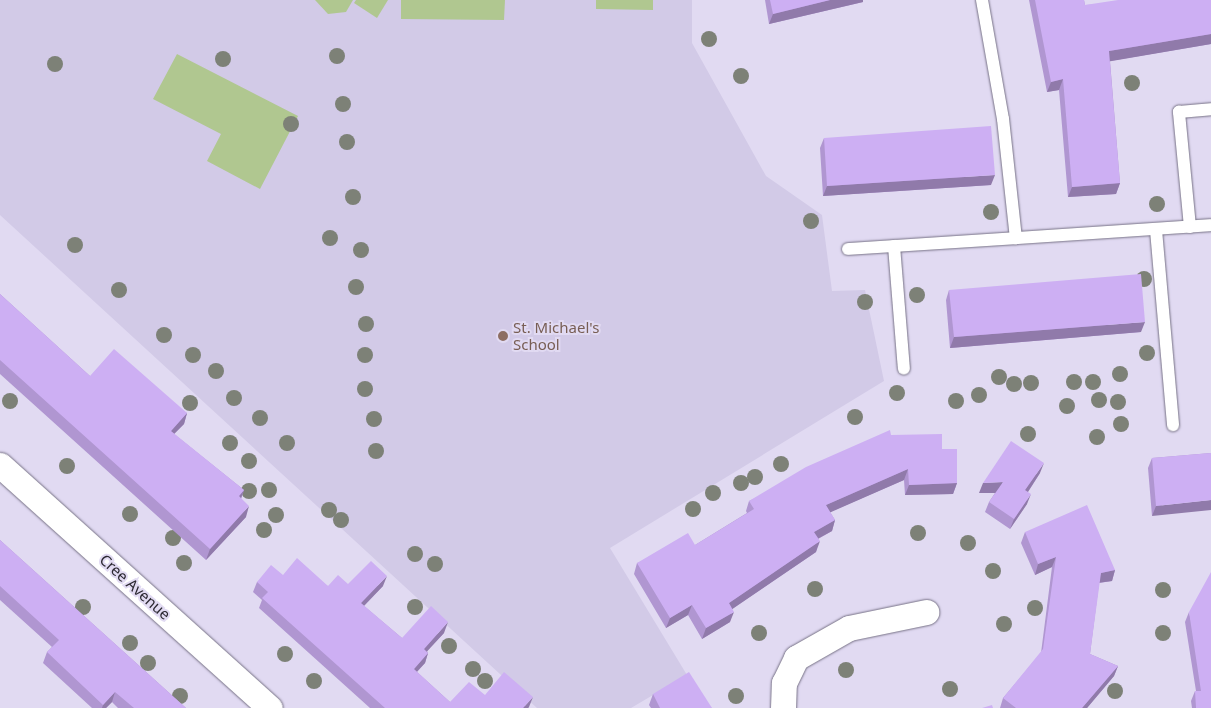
<!DOCTYPE html>
<style>
body{margin:0}
#map{position:relative;width:1211px;height:708px;overflow:hidden;background:#e1daf2;font-family:"Noto Sans",sans-serif}
div>[style]{position:absolute}
.built>*{inset:0;background:#d2cae7}
.green>*{inset:0;background:#b0c790}
.roads{filter:drop-shadow(0 0 1px #777286) drop-shadow(0 0 1px #777286)}
.service>*{height:12px;margin:-6px;padding:0 6px;transform-origin:6px;border-radius:6px;background:#fff}
.minor>*{height:25px;margin:-12.5px;padding:0 12.5px;transform-origin:12.5px;border-radius:12.5px;background:#fff}
.trees>*{width:16px;height:16px;margin:-8px;border-radius:50%;background:#7d8177}
.wall>*{inset:0;background:#b096d1}
.shaded-wall>*{inset:0;background:#907aaa}
.building>*{inset:0;background:#cdaff3}
.dots>*{width:14px;height:14px;translate:-50% -50%;box-sizing:border-box;border:2px solid #e1daf2;border-radius:50%}
span{translate:-50% -50%;white-space:nowrap;text-align:center;line-height:1.15;-webkit-text-stroke:4px #e1daf2;paint-order:stroke}
.education-label{font-size:15px;color:#785e54}
.left{translate:0 -50%;text-align:left}
.street-label{font-size:15px;color:#2b2831}
</style>
<div id="map">
<div class="built">
<i style="clip-path:polygon(0 0,692px 0,692px 43px,766px 176px,822px 215px,832px 291px,865px 290px,884px 381px,610px 548px,687px 675px,631px 708px,537px 708px,0 215px)"></i>
</div>
<div class="green">
<i style="clip-path:polygon(315px 0,353px 0,346px 12px,328px 14px)"></i>
<i style="clip-path:polygon(356px 0,388px 0,377px 18px,354px 3px)"></i>
<i style="clip-path:polygon(401px 0,505px 0,504px 20px,401px 19px)"></i>
<i style="clip-path:polygon(596px 0,653px 0,653px 10px,596px 9px)"></i>
<i style="clip-path:polygon(177px 54px,298px 116px,260px 189px,207px 161px,221px 134px,153px 99px)"></i>
</div>
<div class="roads">
<div class="service">
<i style="left:982px;top:0;width:121px;rotate:80deg"></i>
<i style="left:1003px;top:119px;width:120px;rotate:83.8deg"></i>
<i style="left:1016px;top:238px;width:195px;rotate:-3.8deg"></i>
<i style="left:1190px;top:227px;width:116px;rotate:-95.5deg"></i>
<i style="left:1179px;top:112px;width:32px;rotate:-5deg"></i>
<i style="left:1156px;top:230px;width:196px;rotate:85deg"></i>
<i style="left:894px;top:246px;width:123px;rotate:85.4deg"></i>
<i style="left:848px;top:249px;width:168px;rotate:-3.7deg"></i>
</div>
<div class="minor">
<i style="left:0;top:465px;width:363px;rotate:42deg"></i>
<i style="left:783px;top:708px;width:25px;rotate:-88deg"></i>
<i style="left:784px;top:683px;width:28px;rotate:-64deg"></i>
<i style="left:796px;top:658px;width:61px;rotate:-29.5deg"></i>
<i style="left:849px;top:628px;width:79px;rotate:-11.7deg"></i>
</div>
</div>
<div class="trees">
<i style="left:709px;top:39px"></i>
<i style="left:337px;top:56px"></i>
<i style="left:223px;top:59px"></i>
<i style="left:55px;top:64px"></i>
<i style="left:741px;top:76px"></i>
<i style="left:1132px;top:83px"></i>
<i style="left:343px;top:104px"></i>
<i style="left:291px;top:124px"></i>
<i style="left:347px;top:142px"></i>
<i style="left:353px;top:197px"></i>
<i style="left:1157px;top:204px"></i>
<i style="left:991px;top:212px"></i>
<i style="left:811px;top:221px"></i>
<i style="left:330px;top:238px"></i>
<i style="left:75px;top:245px"></i>
<i style="left:361px;top:250px"></i>
<i style="left:1144px;top:279px"></i>
<i style="left:356px;top:287px"></i>
<i style="left:119px;top:290px"></i>
<i style="left:917px;top:295px"></i>
<i style="left:865px;top:302px"></i>
<i style="left:366px;top:324px"></i>
<i style="left:164px;top:335px"></i>
<i style="left:1147px;top:353px"></i>
<i style="left:193px;top:355px"></i>
<i style="left:365px;top:355px"></i>
<i style="left:216px;top:371px"></i>
<i style="left:1120px;top:374px"></i>
<i style="left:999px;top:377px"></i>
<i style="left:1074px;top:382px"></i>
<i style="left:1093px;top:382px"></i>
<i style="left:1031px;top:383px"></i>
<i style="left:1014px;top:384px"></i>
<i style="left:365px;top:389px"></i>
<i style="left:897px;top:393px"></i>
<i style="left:979px;top:395px"></i>
<i style="left:234px;top:398px"></i>
<i style="left:1099px;top:400px"></i>
<i style="left:10px;top:401px"></i>
<i style="left:956px;top:401px"></i>
<i style="left:1118px;top:402px"></i>
<i style="left:190px;top:403px"></i>
<i style="left:1067px;top:406px"></i>
<i style="left:855px;top:417px"></i>
<i style="left:260px;top:418px"></i>
<i style="left:374px;top:419px"></i>
<i style="left:1121px;top:424px"></i>
<i style="left:1028px;top:434px"></i>
<i style="left:1097px;top:437px"></i>
<i style="left:230px;top:443px"></i>
<i style="left:287px;top:443px"></i>
<i style="left:376px;top:451px"></i>
<i style="left:249px;top:461px"></i>
<i style="left:781px;top:464px"></i>
<i style="left:67px;top:466px"></i>
<i style="left:755px;top:477px"></i>
<i style="left:741px;top:483px"></i>
<i style="left:269px;top:490px"></i>
<i style="left:249px;top:491px"></i>
<i style="left:713px;top:493px"></i>
<i style="left:693px;top:509px"></i>
<i style="left:329px;top:510px"></i>
<i style="left:130px;top:514px"></i>
<i style="left:276px;top:515px"></i>
<i style="left:341px;top:520px"></i>
<i style="left:264px;top:530px"></i>
<i style="left:918px;top:533px"></i>
<i style="left:173px;top:538px"></i>
<i style="left:968px;top:543px"></i>
<i style="left:415px;top:554px"></i>
<i style="left:184px;top:563px"></i>
<i style="left:435px;top:564px"></i>
<i style="left:993px;top:571px"></i>
<i style="left:815px;top:589px"></i>
<i style="left:1163px;top:590px"></i>
<i style="left:83px;top:607px"></i>
<i style="left:415px;top:607px"></i>
<i style="left:1035px;top:608px"></i>
<i style="left:1004px;top:624px"></i>
<i style="left:759px;top:633px"></i>
<i style="left:1163px;top:633px"></i>
<i style="left:130px;top:643px"></i>
<i style="left:449px;top:646px"></i>
<i style="left:285px;top:654px"></i>
<i style="left:148px;top:663px"></i>
<i style="left:473px;top:669px"></i>
<i style="left:846px;top:670px"></i>
<i style="left:314px;top:681px"></i>
<i style="left:485px;top:681px"></i>
<i style="left:950px;top:689px"></i>
<i style="left:1115px;top:691px"></i>
<i style="left:180px;top:696px"></i>
<i style="left:736px;top:696px"></i>
</div>
<div class="wall">
<i style="clip-path:polygon(765px 0,863px 0,863px 2px,769px 24px)"></i>
<i style="clip-path:polygon(1029px 0,1084px 0,1085px 5px,1211px 0,1211px 44px,1110px 61px,1120px 183px,1116px 194px,1068px 197px,1059px 90px,1047px 92px)"></i>
<i style="clip-path:polygon(824px 138px,991px 185px,823px 196px,820px 148px)"></i>
<i style="clip-path:polygon(949px 290px,1141px 332px,950px 348px,946px 300px)"></i>
<i style="clip-path:polygon(0 294px,90px 376px,187px 413px,184px 424px,174px 434px,244px 490px,241px 499px,246px 517px,206px 560px,0 374px)"></i>
<i style="clip-path:polygon(891px 435px,942px 449px,957px 483px,953px 494px,905px 495px,904px 480px,830px 512px,835px 520px,832px 531px,818px 539px,816px 552px,732px 609px,730px 622px,702px 639px,688px 615px,666px 628px,634px 574px,637px 563px,695px 545px,747px 513px,746px 511px,749px 501px)"></i>
<i style="clip-path:polygon(1211px 453px,1152px 516px,1148px 468px,1152px 458px)"></i>
<i style="clip-path:polygon(1040px 473px,1028px 492px,1027px 504px,1010px 529px,985px 512px,989px 502px,995px 493px,979px 493px)"></i>
<i style="clip-path:polygon(1025px 532px,1115px 570px,1112px 581px,1099px 583px,1090px 654px,1118px 666px,1114px 676px,1087px 708px,1000px 708px,1003px 698px,1041px 653px,1052px 567px,1035px 575px,1021px 543px)"></i>
<i style="clip-path:polygon(0 540px,186px 708px,118px 708px,112px 702px,106px 708px,92px 708px,43px 663px,47px 652px,52px 647px,0 600px)"></i>
<i style="clip-path:polygon(283px 575px,328px 586px,348px 584px,383px 586px,364px 606px,402px 638px,444px 633px,427px 651px,428px 653px,425px 663px,417px 672px,450px 702px,485px 695px,529px 707px,528px 708px,370px 708px,259px 608px,262px 600px,253px 592px,257px 582px)"></i>
<i style="clip-path:polygon(1189px 612px,1211px 708px,1192px 708px,1191px 701px,1195px 691px,1196px 691px,1185px 622px)"></i>
<i style="clip-path:polygon(653px 694px,712px 708px,651px 708px,649px 705px)"></i>
</div>
<div class="shaded-wall">
<i style="clip-path:polygon(830px 0,863px 0,863px 2px,769px 24px,773px 14px)"></i>
<i style="clip-path:polygon(1211px 34px,1211px 44px,1106px 62px,1109px 51px)"></i>
<i style="clip-path:polygon(1063px 79px,1059px 90px,1047px 92px,1051px 82px)"></i>
<i style="clip-path:polygon(995px 175px,991px 185px,823px 196px,827px 186px)"></i>
<i style="clip-path:polygon(1120px 183px,1116px 194px,1068px 197px,1072px 187px)"></i>
<i style="clip-path:polygon(1145px 322px,1141px 332px,950px 348px,954px 337px)"></i>
<i style="clip-path:polygon(187px 413px,184px 424px,167px 441px,171px 431px)"></i>
<i style="clip-path:polygon(1044px 463px,1040px 473px,1022px 501px,1025px 490px)"></i>
<i style="clip-path:polygon(908px 469px,904px 480px,822px 516px,826px 505px)"></i>
<i style="clip-path:polygon(1003px 482px,999px 493px,979px 493px,983px 483px)"></i>
<i style="clip-path:polygon(957px 483px,953px 494px,905px 495px,909px 485px)"></i>
<i style="clip-path:polygon(244px 490px,240px 501px,239px 496px)"></i>
<i style="clip-path:polygon(1031px 494px,1027px 504px,1010px 529px,1014px 519px)"></i>
<i style="clip-path:polygon(1211px 500px,1211px 510px,1152px 516px,1156px 506px)"></i>
<i style="clip-path:polygon(249px 506px,246px 517px,206px 560px,210px 549px)"></i>
<i style="clip-path:polygon(835px 520px,832px 531px,810px 543px,814px 532px)"></i>
<i style="clip-path:polygon(820px 541px,816px 552px,725px 614px,729px 603px)"></i>
<i style="clip-path:polygon(1056px 557px,1052px 567px,1035px 575px,1038px 564px)"></i>
<i style="clip-path:polygon(1115px 570px,1112px 581px,1097px 583px,1101px 573px)"></i>
<i style="clip-path:polygon(387px 576px,383px 586px,357px 613px,361px 603px)"></i>
<i style="clip-path:polygon(692px 605px,688px 615px,666px 628px,670px 618px)"></i>
<i style="clip-path:polygon(734px 612px,730px 622px,702px 639px,706px 628px)"></i>
<i style="clip-path:polygon(448px 622px,444px 633px,420px 659px,424px 649px)"></i>
<i style="clip-path:polygon(428px 653px,425px 663px,410px 679px,414px 669px)"></i>
<i style="clip-path:polygon(1118px 666px,1114px 676px,1087px 708px,1082px 708px)"></i>
<i style="clip-path:polygon(115px 692px,112px 702px,106px 708px,102px 708px,103px 705px)"></i>
<i style="clip-path:polygon(533px 697px,529px 707px,528px 708px,523px 708px)"></i>
</div>
<div class="building">
<i style="clip-path:polygon(770px 0,830px 0,773px 14px)"></i>
<i style="clip-path:polygon(1035px 0,1084px 0,1085px 5px,1118px 0,1211px 0,1211px 34px,1109px 51px,1120px 183px,1072px 187px,1063px 79px,1051px 82px)"></i>
<i style="clip-path:polygon(991px 126px,995px 175px,827px 186px,824px 138px)"></i>
<i style="clip-path:polygon(1141px 274px,1145px 322px,954px 337px,949px 290px)"></i>
<i style="clip-path:polygon(0 294px,90px 376px,114px 349px,187px 413px,171px 431px,244px 490px,239px 496px,249px 506px,210px 549px,0 360px)"></i>
<i style="clip-path:polygon(890px 430px,891px 435px,942px 434px,942px 449px,957px 449px,957px 483px,909px 485px,908px 469px,826px 505px,835px 520px,814px 532px,820px 541px,729px 603px,734px 612px,706px 628px,692px 605px,670px 618px,637px 563px,688px 533px,695px 545px,754px 509px,749px 501px,806px 467px)"></i>
<i style="clip-path:polygon(1011px 441px,1044px 463px,1025px 490px,1031px 494px,1014px 519px,989px 502px,1003px 482px,983px 483px)"></i>
<i style="clip-path:polygon(1211px 453px,1211px 500px,1156px 506px,1152px 458px)"></i>
<i style="clip-path:polygon(1087px 505px,1115px 570px,1101px 573px,1090px 654px,1118px 666px,1082px 708px,1016px 708px,1003px 698px,1043px 649px,1056px 557px,1038px 564px,1025px 532px)"></i>
<i style="clip-path:polygon(0 540px,186px 708px,134px 708px,115px 692px,103px 705px,47px 652px,59px 640px,0 586px)"></i>
<i style="clip-path:polygon(297px 558px,328px 586px,338px 575px,348px 584px,371px 561px,387px 576px,361px 603px,402px 638px,431px 606px,448px 622px,424px 649px,428px 653px,414px 669px,450px 702px,469px 682px,485px 695px,504px 672px,533px 697px,523px 708px,385px 708px,262px 598px,268px 592px,257px 582px,271px 565px,283px 575px)"></i>
<i style="clip-path:polygon(1211px 572px,1211px 708px,1196px 708px,1195px 691px,1201px 691px,1189px 612px)"></i>
<i style="clip-path:polygon(689px 672px,712px 708px,660px 708px,653px 694px)"></i>
<i style="clip-path:polygon(992px 705px,993px 708px,982px 708px)"></i>
</div>
<div class="dots">
<i style="left:503px;top:336px;background:#8d6e63"></i>
</div>
<div class="education-label">
<span class="left" style="left:513px;top:336px">St. Michael's<br>School</span>
</div>
<div class="street-label">
<span style="left:135px;top:587px;rotate:42deg">Cree Avenue</span>
</div>
</div>
